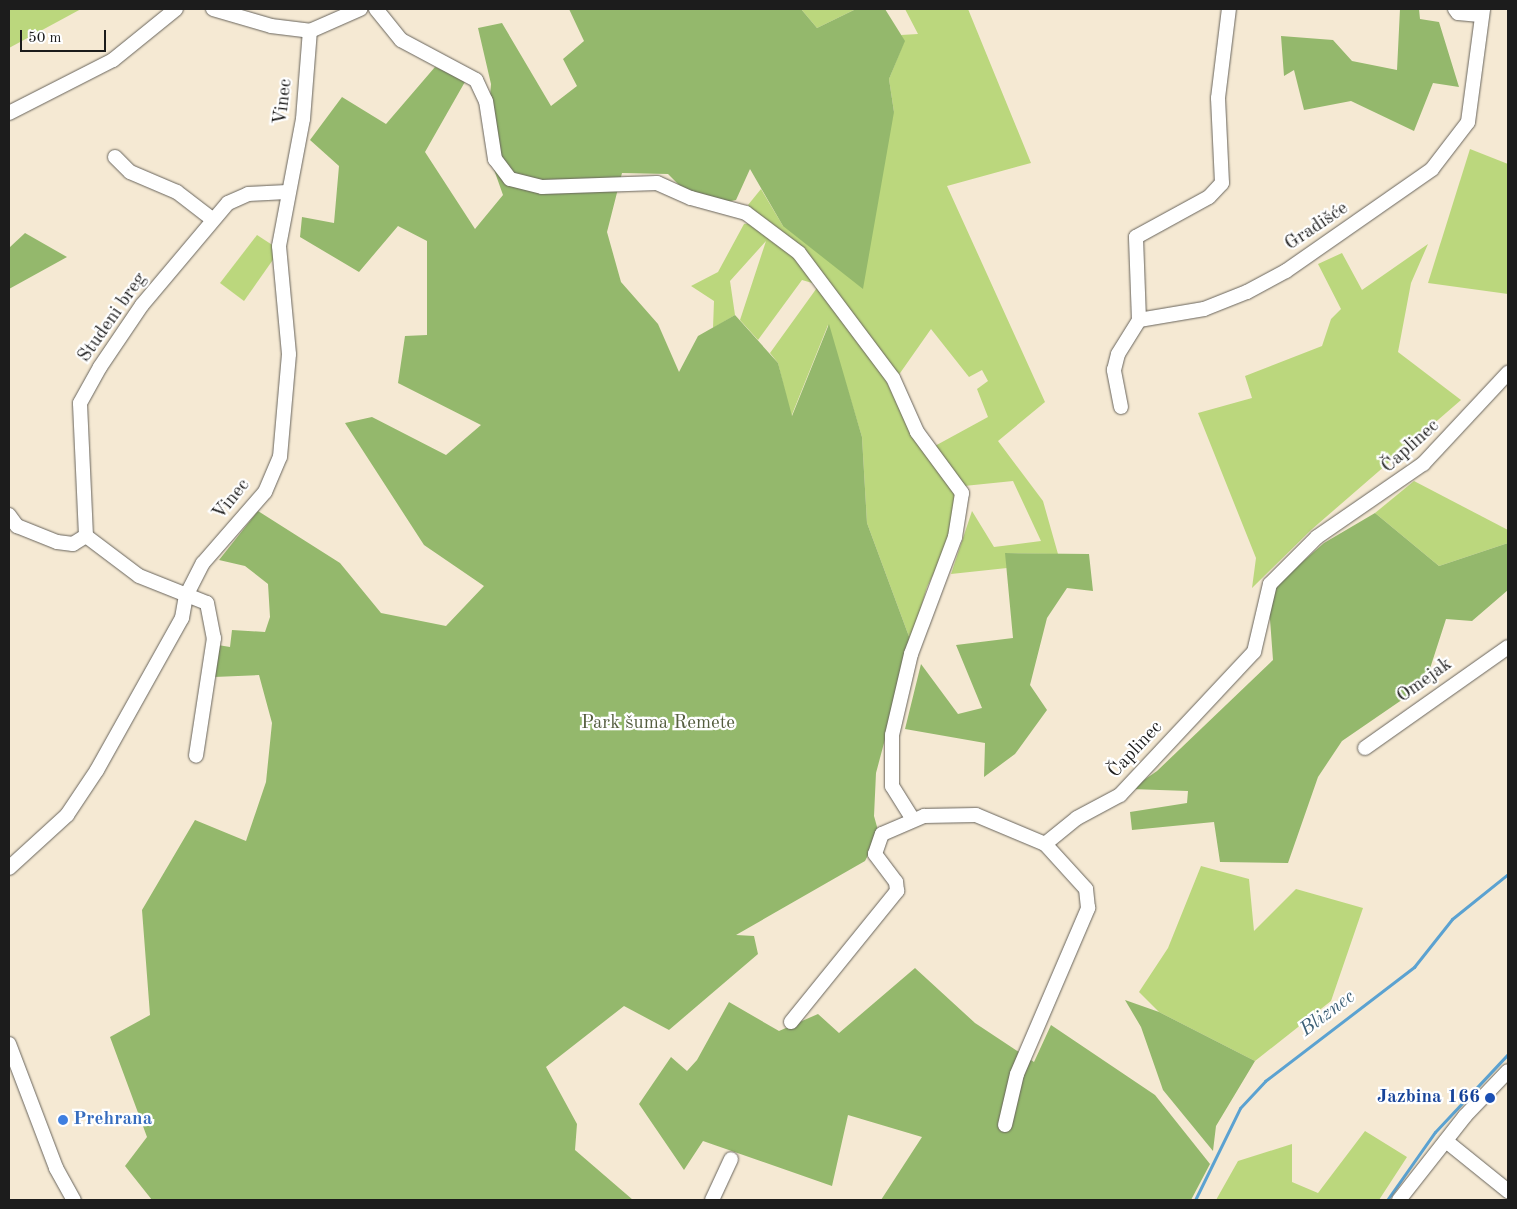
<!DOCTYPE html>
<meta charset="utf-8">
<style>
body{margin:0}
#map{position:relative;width:1517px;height:1209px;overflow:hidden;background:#f5e9d3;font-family:"Old Standard TT",serif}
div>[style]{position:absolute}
.green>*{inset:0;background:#bbd77d}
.forest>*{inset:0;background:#94b86c}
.stream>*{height:3px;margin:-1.5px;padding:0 1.5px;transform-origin:1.5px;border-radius:1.5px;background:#5ba2d1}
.roads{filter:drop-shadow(0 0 1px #68645c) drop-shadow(0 0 1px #68645c)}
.minor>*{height:14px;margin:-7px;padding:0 7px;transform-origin:7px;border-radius:7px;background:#fff}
.dots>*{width:14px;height:14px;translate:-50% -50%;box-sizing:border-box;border:2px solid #fff;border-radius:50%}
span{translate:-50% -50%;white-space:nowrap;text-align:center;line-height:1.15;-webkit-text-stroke:4.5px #fff;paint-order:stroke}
.street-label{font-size:19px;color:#1c1c1c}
.park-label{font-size:19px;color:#545d3e}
.transit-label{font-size:19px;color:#164399;font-weight:700}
.right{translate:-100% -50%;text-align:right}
.shop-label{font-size:19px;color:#366cbe;font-weight:700}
.left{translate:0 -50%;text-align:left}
.water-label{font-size:20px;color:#3c5f76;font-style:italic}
.frame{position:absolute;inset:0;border:10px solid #1c1c1c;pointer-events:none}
.scale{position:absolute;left:20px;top:30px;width:86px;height:22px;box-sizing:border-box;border:2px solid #1c1c1c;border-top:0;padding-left:6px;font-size:15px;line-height:18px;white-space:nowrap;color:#1c1c1c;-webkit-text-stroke:4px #fff;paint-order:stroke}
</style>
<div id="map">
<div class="green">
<i style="clip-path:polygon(9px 9px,81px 9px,9px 48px)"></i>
<i style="clip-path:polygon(801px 9px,856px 9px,817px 28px)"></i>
<i style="clip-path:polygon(905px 9px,968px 9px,1031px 163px,947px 186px,1045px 402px,998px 441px,1043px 501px,1058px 554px,1006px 553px,1007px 568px,951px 574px,972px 511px,994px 547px,1041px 541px,1013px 481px,964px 486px,933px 447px,988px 417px,977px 389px,988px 381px,982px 370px,969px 377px,931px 329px,898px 376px,883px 374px,897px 404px,958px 492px,962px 517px,927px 587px,911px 642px,867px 523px,862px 437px,828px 325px,791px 417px,778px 363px,770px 353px,819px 285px,802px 280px,758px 340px,740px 320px,766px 241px,730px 281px,735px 315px,713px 328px,714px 301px,691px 286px,718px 272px,744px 224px,760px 222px,748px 205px,761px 189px,783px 226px,894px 112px,889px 79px,904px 42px,901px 35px,918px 34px)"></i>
<i style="clip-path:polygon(1470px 149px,1508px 164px,1508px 294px,1428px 283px)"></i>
<i style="clip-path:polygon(257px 235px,277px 248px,277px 254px,244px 301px,220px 283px)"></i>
<i style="clip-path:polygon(1428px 244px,1411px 283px,1398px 352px,1461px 400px,1311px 530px,1252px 588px,1256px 558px,1198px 413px,1252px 398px,1245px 376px,1322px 346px,1331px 319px,1341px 309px,1318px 264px,1342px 253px,1362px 290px)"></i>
<i style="clip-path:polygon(1414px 481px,1508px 530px,1508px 543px,1439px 566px,1375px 513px)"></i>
<i style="clip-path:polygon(1201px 866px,1249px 879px,1254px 931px,1296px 889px,1363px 908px,1331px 1001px,1255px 1061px,1159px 1012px,1139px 992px,1168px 948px)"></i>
<i style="clip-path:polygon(1365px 1131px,1407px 1157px,1379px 1200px,1216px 1200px,1238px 1161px,1292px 1144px,1292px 1182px,1318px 1193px)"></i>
</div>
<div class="forest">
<i style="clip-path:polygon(569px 9px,801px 9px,817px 28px,856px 9px,885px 9px,905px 41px,889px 79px,894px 112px,863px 289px,783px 226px,750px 169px,736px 200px,726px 202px,687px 193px,668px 174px,622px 173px,607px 232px,621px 282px,658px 324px,679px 372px,698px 336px,735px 315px,778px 363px,792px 416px,829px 324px,862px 437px,867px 523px,911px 642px,876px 773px,874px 816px,879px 834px,865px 861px,736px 935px,754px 936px,758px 954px,669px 1030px,624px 1006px,546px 1067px,577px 1124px,575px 1150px,633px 1200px,152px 1200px,125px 1166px,147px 1137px,110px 1037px,150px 1015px,142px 910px,195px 820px,246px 841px,266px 782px,272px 723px,259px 675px,214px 677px,218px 645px,230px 647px,232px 630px,265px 632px,270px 617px,268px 584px,245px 566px,219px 560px,258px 511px,340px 563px,381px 613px,446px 626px,484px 586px,424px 545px,345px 423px,372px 417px,446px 455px,481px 425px,398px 383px,405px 336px,427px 335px,427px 241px,398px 226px,359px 272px,300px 237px,302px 217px,334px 223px,339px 166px,310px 140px,342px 97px,386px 124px,435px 67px,466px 80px,425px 152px,475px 229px,503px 195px,486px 147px,491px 84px,478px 28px,502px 23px,551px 106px,577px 86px,563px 59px,584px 41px)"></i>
<i style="clip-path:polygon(1400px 9px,1419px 9px,1420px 19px,1439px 22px,1459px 87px,1433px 83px,1414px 131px,1351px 101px,1304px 110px,1294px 70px,1284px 76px,1281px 36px,1333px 40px,1352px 61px,1397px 70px)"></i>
<i style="clip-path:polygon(25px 233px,67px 257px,9px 289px,9px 248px)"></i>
<i style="clip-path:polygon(1375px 513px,1439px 566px,1508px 543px,1508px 590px,1472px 621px,1446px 619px,1425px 684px,1342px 741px,1318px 777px,1288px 863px,1220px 862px,1214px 822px,1132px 830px,1130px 812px,1187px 803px,1188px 791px,1131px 789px,1157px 771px,1273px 660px,1268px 592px,1324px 543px)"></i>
<i style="clip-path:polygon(1005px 553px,1089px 554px,1093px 591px,1067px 588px,1047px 618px,1030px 685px,1047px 710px,1015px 754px,984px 777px,985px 743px,905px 729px,921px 664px,958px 714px,982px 708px,956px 645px,1013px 638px)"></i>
<i style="clip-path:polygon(915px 968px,975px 1023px,1034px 1062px,1051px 1025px,1155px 1095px,1210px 1164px,1191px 1200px,881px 1200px,922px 1137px,848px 1115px,832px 1186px,703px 1141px,684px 1170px,639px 1104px,671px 1057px,687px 1071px,697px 1060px,729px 1002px,779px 1031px,818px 1014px,839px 1033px)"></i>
<i style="clip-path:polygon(1125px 1000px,1159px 1012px,1255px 1061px,1216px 1126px,1213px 1151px,1163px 1090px,1141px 1027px)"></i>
</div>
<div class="stream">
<i style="left:1195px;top:1200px;width:102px;rotate:-63.9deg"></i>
<i style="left:1240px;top:1108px;width:37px;rotate:-47deg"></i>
<i style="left:1265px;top:1081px;width:188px;rotate:-37.4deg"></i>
<i style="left:1414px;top:967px;width:61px;rotate:-51.6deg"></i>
<i style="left:1452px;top:919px;width:72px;rotate:-38.8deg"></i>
<i style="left:1387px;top:1200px;width:83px;rotate:-54.8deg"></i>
<i style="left:1435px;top:1132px;width:107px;rotate:-46.9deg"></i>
</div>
<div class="roads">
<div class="minor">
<i style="left:213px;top:9px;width:60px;rotate:16.3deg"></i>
<i style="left:271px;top:26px;width:39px;rotate:7deg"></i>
<i style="left:310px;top:31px;width:55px;rotate:-23.7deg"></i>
<i style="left:376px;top:9px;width:40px;rotate:51deg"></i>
<i style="left:401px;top:40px;width:85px;rotate:28.1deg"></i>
<i style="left:476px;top:80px;width:23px;rotate:65deg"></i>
<i style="left:486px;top:101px;width:59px;rotate:81.2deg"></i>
<i style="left:495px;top:159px;width:25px;rotate:53deg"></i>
<i style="left:510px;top:179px;width:33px;rotate:14deg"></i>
<i style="left:542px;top:187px;width:115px;rotate:-2deg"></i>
<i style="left:657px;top:183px;width:37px;rotate:24deg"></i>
<i style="left:691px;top:198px;width:57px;rotate:15.3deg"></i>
<i style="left:746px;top:213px;width:66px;rotate:37deg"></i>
<i style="left:799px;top:253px;width:156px;rotate:53.1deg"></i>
<i style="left:893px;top:378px;width:59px;rotate:66deg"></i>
<i style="left:917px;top:432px;width:76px;rotate:53.6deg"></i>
<i style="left:962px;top:493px;width:45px;rotate:99deg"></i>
<i style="left:955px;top:537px;width:125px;rotate:110.6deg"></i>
<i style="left:911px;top:654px;width:83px;rotate:103.2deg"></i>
<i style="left:892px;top:735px;width:51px;rotate:90deg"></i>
<i style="left:892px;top:786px;width:39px;rotate:58deg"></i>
<i style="left:1455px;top:9px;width:5px;rotate:53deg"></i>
<i style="left:1458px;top:13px;width:22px;rotate:5deg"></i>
<i style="left:9px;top:113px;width:117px;rotate:-27deg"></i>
<i style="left:113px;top:60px;width:81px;rotate:-39deg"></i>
<i style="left:115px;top:157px;width:21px;rotate:45deg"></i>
<i style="left:130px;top:172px;width:51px;rotate:23.1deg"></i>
<i style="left:177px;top:192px;width:44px;rotate:37.6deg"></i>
<i style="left:1139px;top:320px;width:66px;rotate:-9.6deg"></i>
<i style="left:1204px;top:309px;width:46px;rotate:-21.6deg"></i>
<i style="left:1247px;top:292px;width:44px;rotate:-28.3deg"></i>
<i style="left:1286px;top:271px;width:178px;rotate:-34.9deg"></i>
<i style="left:1432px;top:169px;width:59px;rotate:-52.5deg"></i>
<i style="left:1468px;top:122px;width:114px;rotate:-82.4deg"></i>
<i style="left:1121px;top:407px;width:38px;rotate:-101deg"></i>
<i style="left:1114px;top:370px;width:16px;rotate:-76deg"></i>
<i style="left:1118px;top:354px;width:40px;rotate:-58deg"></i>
<i style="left:1139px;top:320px;width:83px;rotate:-92.1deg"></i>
<i style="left:1136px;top:237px;width:83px;rotate:-28.7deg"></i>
<i style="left:1209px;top:197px;width:19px;rotate:-47deg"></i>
<i style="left:1222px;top:183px;width:85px;rotate:-92.7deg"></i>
<i style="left:1218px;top:98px;width:90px;rotate:-83deg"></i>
<i style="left:9px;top:515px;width:14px;rotate:54deg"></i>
<i style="left:17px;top:526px;width:43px;rotate:21.8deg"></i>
<i style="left:57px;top:542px;width:16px;rotate:7deg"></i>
<i style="left:73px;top:544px;width:15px;rotate:-32deg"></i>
<i style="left:86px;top:536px;width:133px;rotate:-92.6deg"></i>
<i style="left:80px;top:403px;width:41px;rotate:-60.9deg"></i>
<i style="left:100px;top:367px;width:75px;rotate:-55.9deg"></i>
<i style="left:142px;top:305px;width:133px;rotate:-49.9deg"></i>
<i style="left:228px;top:203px;width:22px;rotate:-24deg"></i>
<i style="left:248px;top:194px;width:39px;rotate:-3deg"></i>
<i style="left:86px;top:536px;width:66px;rotate:37deg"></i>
<i style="left:139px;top:576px;width:73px;rotate:21.7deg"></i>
<i style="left:207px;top:603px;width:36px;rotate:79deg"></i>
<i style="left:214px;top:638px;width:119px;rotate:98.7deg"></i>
<i style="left:1365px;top:748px;width:175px;rotate:-35.2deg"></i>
<i style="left:9px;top:868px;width:79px;rotate:-42.4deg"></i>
<i style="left:67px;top:815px;width:54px;rotate:-56.3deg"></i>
<i style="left:97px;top:770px;width:174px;rotate:-60.8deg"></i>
<i style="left:182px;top:618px;width:22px;rotate:-80deg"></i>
<i style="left:186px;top:596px;width:37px;rotate:-63deg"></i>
<i style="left:203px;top:563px;width:94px;rotate:-48.9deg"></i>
<i style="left:265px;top:492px;width:38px;rotate:-67deg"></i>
<i style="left:280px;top:457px;width:103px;rotate:-85deg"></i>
<i style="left:289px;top:354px;width:108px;rotate:-95.3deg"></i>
<i style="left:279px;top:246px;width:129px;rotate:-79.3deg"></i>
<i style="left:303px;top:119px;width:88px;rotate:-85.5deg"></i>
<i style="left:791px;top:1022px;width:169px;rotate:-51deg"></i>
<i style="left:897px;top:891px;width:9px;rotate:-96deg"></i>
<i style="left:896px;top:882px;width:35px;rotate:-127deg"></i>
<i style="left:875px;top:854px;width:21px;rotate:-71deg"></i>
<i style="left:882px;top:834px;width:46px;rotate:-23.2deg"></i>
<i style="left:924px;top:816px;width:52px;rotate:-1.1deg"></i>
<i style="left:976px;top:815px;width:75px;rotate:22.8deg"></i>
<i style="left:1045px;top:844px;width:41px;rotate:-39.1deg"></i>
<i style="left:1077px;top:818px;width:49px;rotate:-28.1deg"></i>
<i style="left:1120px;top:795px;width:196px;rotate:-46.9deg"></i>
<i style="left:1254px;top:652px;width:70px;rotate:-76.8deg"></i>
<i style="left:1270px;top:584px;width:66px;rotate:-45deg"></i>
<i style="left:1317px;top:537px;width:129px;rotate:-34.6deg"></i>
<i style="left:1423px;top:464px;width:125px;rotate:-47deg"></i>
<i style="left:9px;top:1044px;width:133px;rotate:69.2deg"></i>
<i style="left:56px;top:1168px;width:37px;rotate:61deg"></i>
<i style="left:1005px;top:1125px;width:52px;rotate:-76.8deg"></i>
<i style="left:1017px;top:1074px;width:181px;rotate:-66.8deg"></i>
<i style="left:1088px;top:908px;width:19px;rotate:-96deg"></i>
<i style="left:1086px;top:889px;width:61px;rotate:-132.3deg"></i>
<i style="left:1446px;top:1141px;width:80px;rotate:38.9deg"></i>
<i style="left:712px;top:1200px;width:45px;rotate:-65.1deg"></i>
<i style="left:1399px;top:1200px;width:107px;rotate:-51.8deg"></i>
<i style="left:1465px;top:1116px;width:62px;rotate:-46.3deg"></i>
</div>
</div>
<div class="dots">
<i style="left:1490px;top:1098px;background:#1a4fb4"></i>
<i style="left:63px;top:1120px;background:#3f7fe0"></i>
</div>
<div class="street-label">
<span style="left:284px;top:102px;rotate:-83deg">Vinec</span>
<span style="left:1317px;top:227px;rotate:-34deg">Gradišće</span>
<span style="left:113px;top:318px;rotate:-55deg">Studeni breg</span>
<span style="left:1411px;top:447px;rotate:-42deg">Čaplinec</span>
<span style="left:232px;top:500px;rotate:-51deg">Vinec</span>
<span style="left:1425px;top:681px;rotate:-36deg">Omejak</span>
<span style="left:1136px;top:750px;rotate:-47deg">Čaplinec</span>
</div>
<div class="park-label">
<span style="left:658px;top:724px">Park šuma Remete</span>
</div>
<div class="transit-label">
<span class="right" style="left:1480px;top:1098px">Jazbina 166</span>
</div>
<div class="shop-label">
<span class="left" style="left:73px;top:1120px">Prehrana</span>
</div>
<div class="water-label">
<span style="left:1328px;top:1014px;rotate:-37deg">Bliznec</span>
</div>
<div class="frame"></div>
<div class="scale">50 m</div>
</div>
